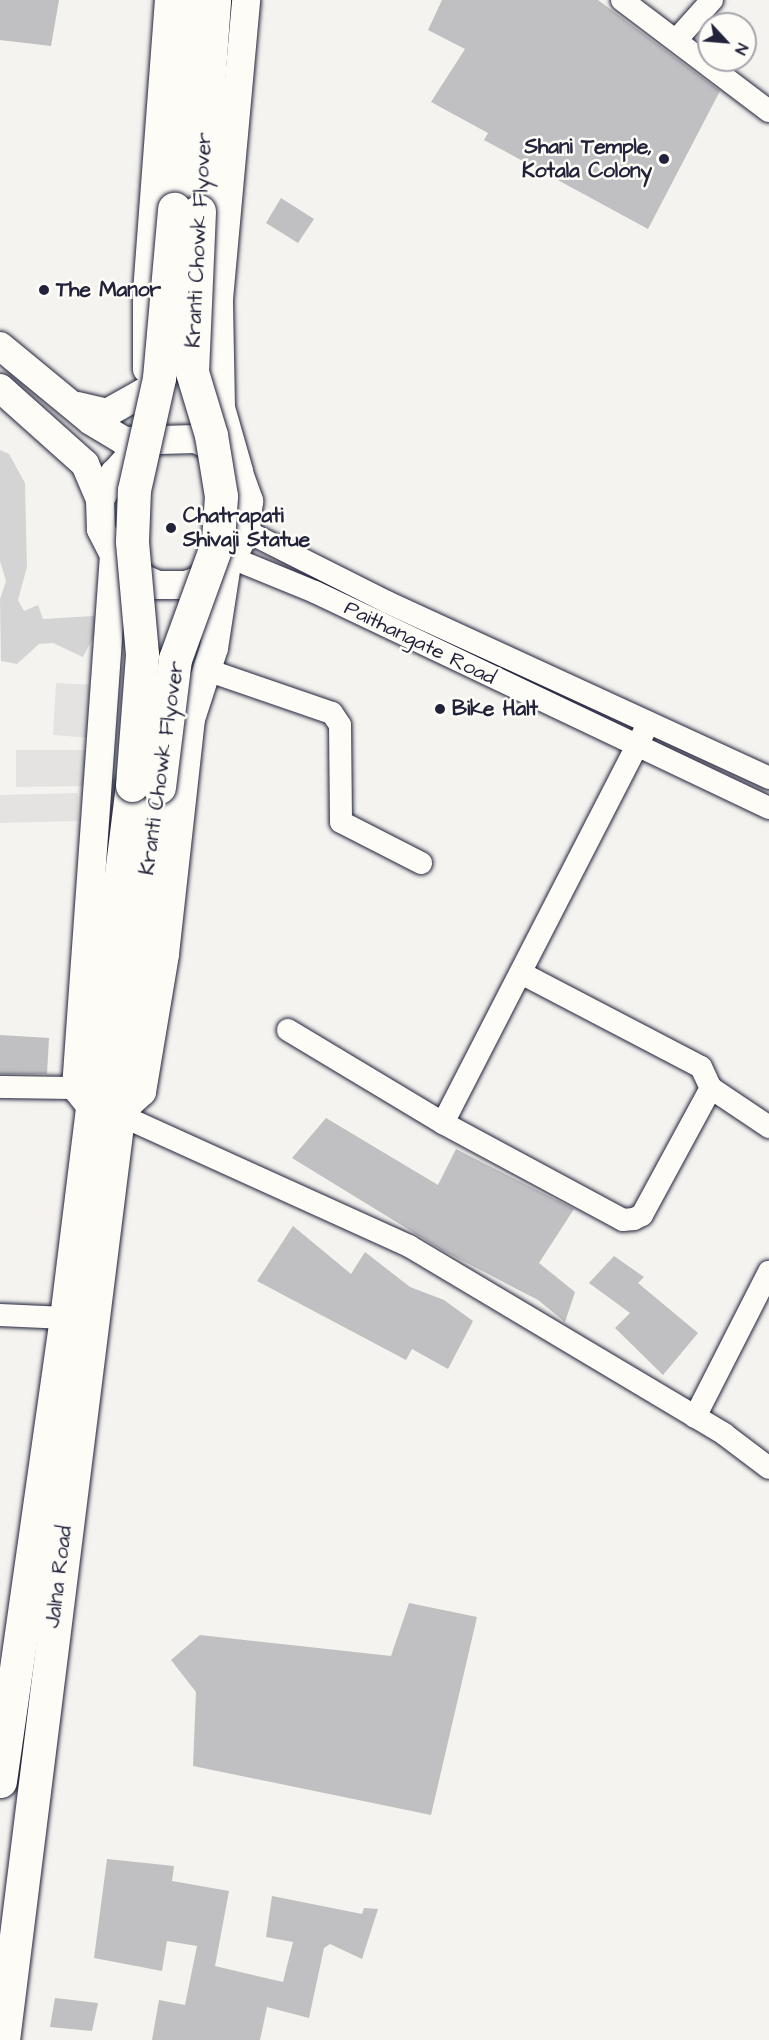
<!DOCTYPE html>
<style>
body{margin:0}
#map{position:relative;width:769px;height:2040px;overflow:hidden;background:#f4f3ef;font-family:"Architects Daughter",sans-serif}
div>[style]{position:absolute}
.built>*{inset:0;background:#e4e3e2}
.green>*{inset:0;background:#d5d4d5}
.building>*{inset:0;background:#c0bfc2}
.roads{filter:drop-shadow(0 0 2px #22223b) drop-shadow(0 0 2px #22223b)}
.minor>*{height:22px;margin:-11px;padding:0 11px;transform-origin:11px;border-radius:11px;background:#fdfcf7}
.major>*{height:28px;margin:-14px;padding:0 14px;transform-origin:14px;border-radius:14px;background:#fdfcf7}
.highway>*{height:33px;margin:-16.5px;padding:0 16.5px;transform-origin:16.5px;border-radius:16.5px;background:#fdfcf7}
.bridges{filter:drop-shadow(0 0 2px #22223b) drop-shadow(0 0 2px #22223b)}
.highway-bridge>*{height:33px;margin:-16.5px;padding:0 16.5px;transform-origin:16.5px;border-radius:16.5px;background:#fdfcf7}
.dots>*{width:16px;height:16px;translate:-50% -50%;box-sizing:border-box;border:3px solid #fdfcf7;border-radius:50%}
span{translate:-50% -50%;white-space:nowrap;text-align:center;line-height:1.15;-webkit-text-stroke:5px #fdfcf7;paint-order:stroke}
.poi-label{font-size:21px;color:#22223b;font-weight:700}
.right{translate:-100% -50%;text-align:right}
.left{translate:0 -50%;text-align:left}
.street-label{font-size:21px;color:#22223b}
.north{position:absolute;left:697px;top:12px;width:60px;height:60px;box-sizing:border-box;background:#fdfcf7;border:2px solid #a5a5ac;border-radius:50%;rotate:116deg;font-size:16px;font-weight:700;line-height:24px;text-align:center;color:#22223b}
.north::after{content:'';display:block;margin:auto;width:21px;height:27px;background:#22223b;clip-path:polygon(50% 0,100% 100%,50% 72%,0 100%)}
</style>
<div id="map">
<div class="built">
<i style="clip-path:polygon(56px 683px,95px 685px,92px 738px,53px 735px)"></i>
<i style="clip-path:polygon(16px 750px,90px 750px,90px 786px,16px 787px)"></i>
<i style="clip-path:polygon(78px 793px,78px 821px,0 823px,0 795px)"></i>
</div>
<div class="green">
<i style="clip-path:polygon(0 450px,9px 454px,25px 483px,27px 567px,18px 600px,24px 611px,38px 605px,43px 619px,94px 616px,98px 628px,83px 657px,53px 643px,39px 644px,17px 664px,1px 661px,0 599px,6px 581px,0 561px)"></i>
</div>
<div class="building">
<i style="clip-path:polygon(0 0,59px 0,51px 46px,0 40px)"></i>
<i style="clip-path:polygon(442px 0,598px 0,720px 91px,648px 229px,484px 140px,488px 133px,431px 102px,465px 49px,428px 30px)"></i>
<i style="clip-path:polygon(281px 198px,314px 219px,298px 243px,266px 223px)"></i>
<i style="clip-path:polygon(0 1035px,49px 1038px,47px 1074px,0 1074px)"></i>
<i style="clip-path:polygon(326px 1118px,438px 1185px,456px 1149px,574px 1209px,539px 1263px,575px 1292px,565px 1322px,538px 1300px,442px 1250px,292px 1158px)"></i>
<i style="clip-path:polygon(293px 1226px,351px 1274px,365px 1252px,410px 1287px,444px 1300px,473px 1321px,448px 1369px,412px 1349px,406px 1360px,257px 1281px)"></i>
<i style="clip-path:polygon(614px 1256px,644px 1277px,638px 1283px,698px 1333px,663px 1375px,615px 1328px,630px 1313px,589px 1283px)"></i>
<i style="clip-path:polygon(409px 1603px,477px 1617px,431px 1815px,193px 1766px,196px 1692px,171px 1660px,200px 1635px,391px 1656px)"></i>
<i style="clip-path:polygon(107px 1859px,174px 1866px,172px 1881px,229px 1891px,215px 1966px,283px 1982px,293px 1942px,266px 1937px,272px 1896px,362px 1914px,364px 1908px,378px 1909px,362px 1959px,330px 1944px,324px 1948px,309px 2018px,267px 2007px,260px 2040px,152px 2040px,159px 2000px,185px 2005px,197px 1946px,167px 1941px,162px 1971px,94px 1958px)"></i>
<i style="clip-path:polygon(55px 1998px,98px 2003px,92px 2031px,50px 2027px)"></i>
</div>
<div class="roads">
<div class="minor">
<i style="left:622px;top:0;width:184px;rotate:37.1deg"></i>
<i style="left:678px;top:38px;width:51px;rotate:-48.2deg"></i>
<i style="left:246px;top:531px;width:158px;rotate:26.7deg"></i>
<i style="left:387px;top:602px;width:421px;rotate:24.7deg"></i>
<i style="left:232px;top:558px;width:90px;rotate:22.3deg"></i>
<i style="left:315px;top:592px;width:503px;rotate:25.44deg"></i>
<i style="left:207px;top:670px;width:132px;rotate:19deg"></i>
<i style="left:332px;top:713px;width:14px;rotate:56deg"></i>
<i style="left:340px;top:725px;width:97px;rotate:89.4deg"></i>
<i style="left:341px;top:822px;width:90px;rotate:27.1deg"></i>
<i style="left:521px;top:973px;width:203px;rotate:27.6deg"></i>
<i style="left:701px;top:1067px;width:23px;rotate:65deg"></i>
<i style="left:711px;top:1088px;width:70px;rotate:33.9deg"></i>
<i style="left:288px;top:1030px;width:181px;rotate:31deg"></i>
<i style="left:443px;top:1123px;width:450px;rotate:-62.8deg"></i>
<i style="left:0;top:1087px;width:76px;rotate:0.8deg"></i>
<i style="left:118px;top:1114px;width:320px;rotate:24.4deg"></i>
<i style="left:409px;top:1246px;width:367px;rotate:30.8deg"></i>
<i style="left:724px;top:1434px;width:56px;rotate:37.1deg"></i>
<i style="left:443px;top:1123px;width:204px;rotate:28.3deg"></i>
<i style="left:623px;top:1220px;width:11px;rotate:-5deg"></i>
<i style="left:634px;top:1219px;width:9px;rotate:-27deg"></i>
<i style="left:642px;top:1215px;width:145px;rotate:-61.5deg"></i>
<i style="left:0;top:1315px;width:66px;rotate:2.6deg"></i>
<i style="left:695px;top:1417px;width:163px;rotate:-63deg"></i>
</div>
<div class="major">
<i style="left:0;top:346px;width:118px;rotate:39.5deg"></i>
<i style="left:91px;top:421px;width:39px;rotate:31deg"></i>
<i style="left:124px;top:441px;width:72px;rotate:-1.6deg"></i>
<i style="left:196px;top:439px;width:28px;rotate:27deg"></i>
<i style="left:221px;top:452px;width:28px;rotate:49deg"></i>
<i style="left:239px;top:473px;width:30px;rotate:70deg"></i>
<i style="left:249px;top:501px;width:30px;rotate:96deg"></i>
<i style="left:246px;top:531px;width:30px;rotate:117deg"></i>
<i style="left:232px;top:558px;width:28px;rotate:139deg"></i>
<i style="left:211px;top:576px;width:27px;rotate:160deg"></i>
<i style="left:186px;top:585px;width:28px;rotate:180deg"></i>
<i style="left:158px;top:585px;width:27px;rotate:-156deg"></i>
<i style="left:133px;top:574px;width:27px;rotate:-135deg"></i>
<i style="left:114px;top:555px;width:29px;rotate:-117deg"></i>
<i style="left:101px;top:529px;width:29px;rotate:-92deg"></i>
<i style="left:100px;top:500px;width:30px;rotate:-62deg"></i>
<i style="left:114px;top:474px;width:40px;rotate:-48deg"></i>
<i style="left:147px;top:369px;width:77px;rotate:-90deg"></i>
<i style="left:147px;top:292px;width:293px;rotate:-85.7deg"></i>
<i style="left:0;top:388px;width:114px;rotate:41.8deg"></i>
<i style="left:85px;top:464px;width:39px;rotate:67deg"></i>
<i style="left:77px;top:406px;width:31px;rotate:13deg"></i>
<i style="left:107px;top:413px;width:45px;rotate:-29.4deg"></i>
<i style="left:239px;top:471px;width:66px;rotate:-105.9deg"></i>
<i style="left:221px;top:408px;width:109px;rotate:-91.1deg"></i>
<i style="left:219px;top:299px;width:300px;rotate:-84.8deg"></i>
<i style="left:93px;top:1109px;width:27px;rotate:-129deg"></i>
<i style="left:76px;top:1088px;width:534px;rotate:-85.92deg"></i>
<i style="left:118px;top:1114px;width:33px;rotate:-43deg"></i>
<i style="left:142px;top:1092px;width:140px;rotate:-80.5deg"></i>
<i style="left:165px;top:954px;width:236px;rotate:-83.7deg"></i>
<i style="left:191px;top:719px;width:75px;rotate:-72.1deg"></i>
<i style="left:214px;top:648px;width:85px;rotate:-81.2deg"></i>
</div>
<div class="highway">
<i style="left:174px;top:209px;width:210px;rotate:-85.6deg"></i>
<i style="left:199px;top:211px;width:212px;rotate:-85.9deg"></i>
<i style="left:0;top:1781px;width:468px;rotate:-81.9deg"></i>
<i style="left:66px;top:1318px;width:537px;rotate:-82.94deg"></i>
<i style="left:3px;top:2040px;width:1263px;rotate:-82.9deg"></i>
</div>
</div>
<div class="bridges">
<div class="highway-bridge">
<i style="left:132px;top:785px;width:131px;rotate:-85.6deg"></i>
<i style="left:142px;top:654px;width:113px;rotate:-95.1deg"></i>
<i style="left:132px;top:541px;width:51px;rotate:-87.8deg"></i>
<i style="left:134px;top:490px;width:115px;rotate:-77.4deg"></i>
<i style="left:159px;top:378px;width:170px;rotate:-84.9deg"></i>
<i style="left:159px;top:787px;width:129px;rotate:-82.9deg"></i>
<i style="left:175px;top:659px;width:126px;rotate:-70deg"></i>
<i style="left:218px;top:541px;width:45px;rotate:-86.2deg"></i>
<i style="left:221px;top:496px;width:62px;rotate:-99.3deg"></i>
<i style="left:211px;top:435px;width:66px;rotate:-106.8deg"></i>
<i style="left:192px;top:372px;width:161px;rotate:-87.5deg"></i>
</div>
</div>
<div class="dots">
<i style="left:664px;top:159px;background:#22223b"></i>
<i style="left:44px;top:290px;background:#22223b"></i>
<i style="left:171px;top:528px;background:#22223b"></i>
<i style="left:440px;top:709px;background:#22223b"></i>
</div>
<div class="poi-label">
<span class="right" style="left:652px;top:159px">Shani Temple,<br>Kotala Colony</span>
<span class="left" style="left:56px;top:290px">The Manor</span>
<span class="left" style="left:183px;top:528px">Chatrapati<br>Shivaji Statue</span>
<span class="left" style="left:452px;top:709px">Bike Halt</span>
</div>
<div class="street-label">
<span style="left:199px;top:240px;rotate:-87deg">Kranti Chowk Flyover</span>
<span style="left:420px;top:643px;rotate:26deg">Paithangate Road</span>
<span style="left:162px;top:768px;rotate:-82deg">Kranti Chowk Flyover</span>
<span style="left:59px;top:1577px;rotate:-83deg">Jalna Road</span>
</div>
<div class="north">N</div>
</div>
